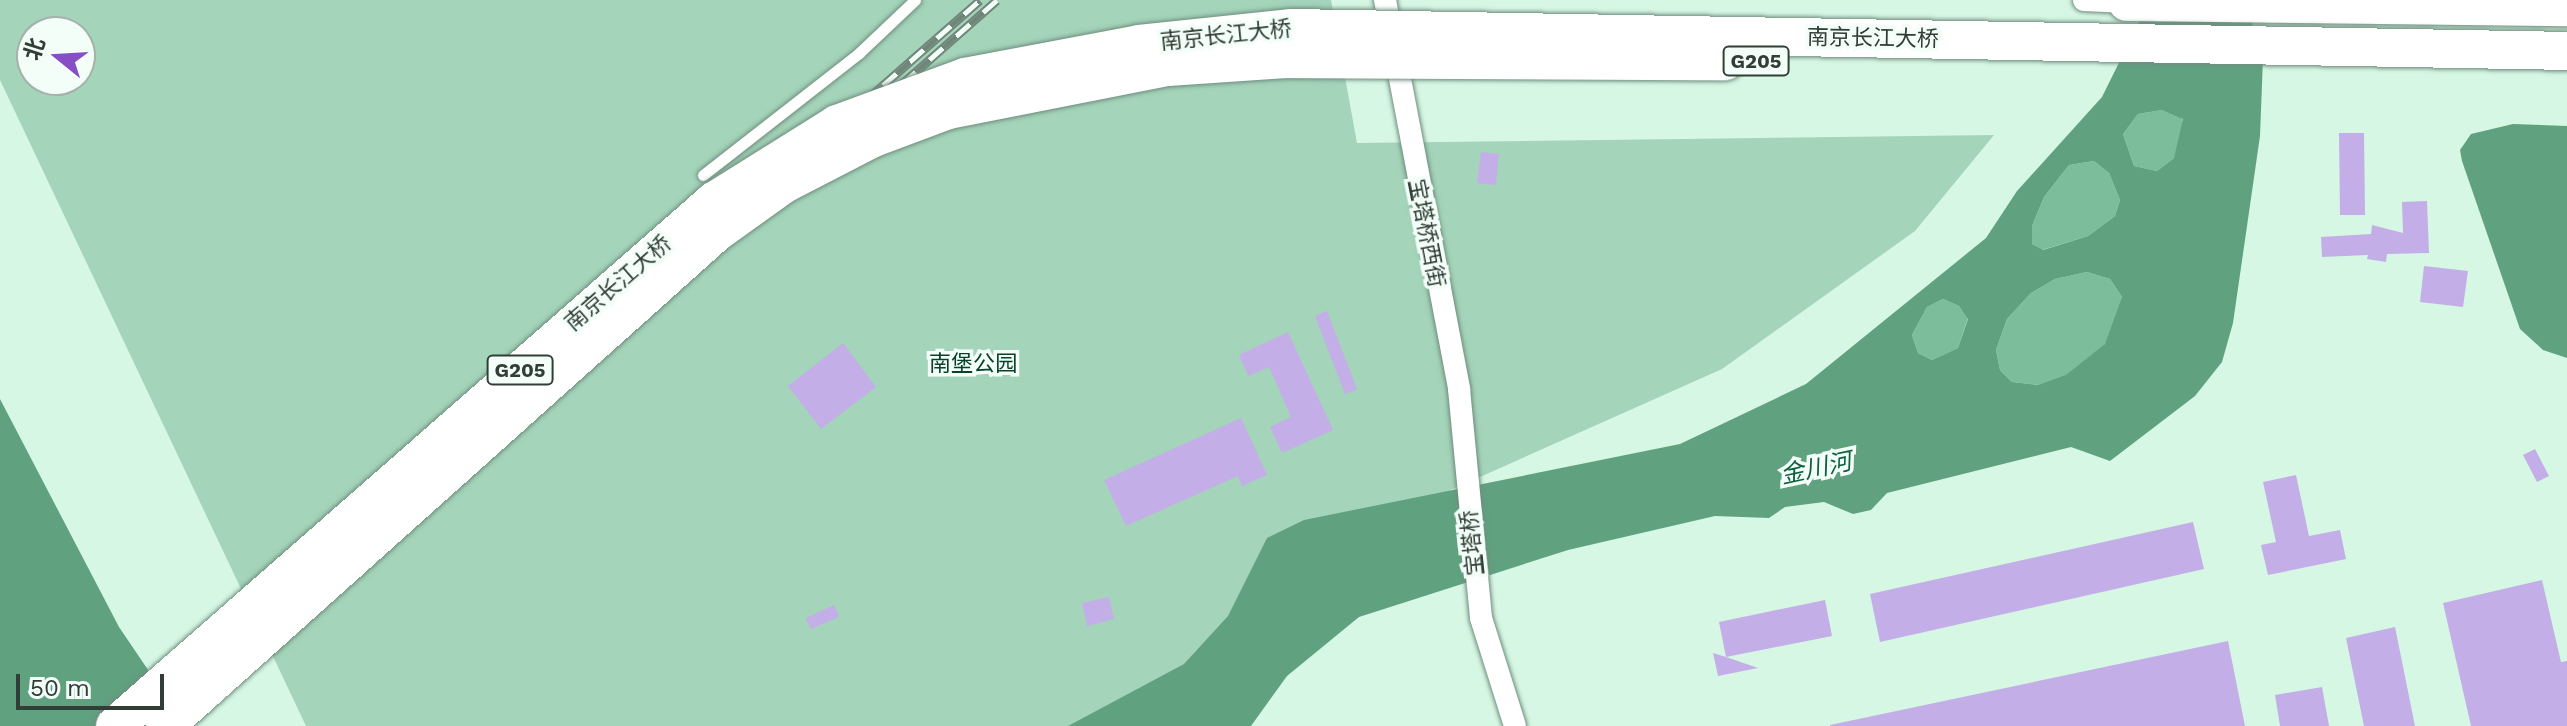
<!DOCTYPE html>
<meta charset="utf-8">
<style>
body{margin:0}
#map{position:relative;width:2567px;height:726px;overflow:hidden;background:#d6f7e4;font-family:"Work Sans","Noto Sans SC",sans-serif}
div>[style]{position:absolute}
.green>*{inset:0;background:#a4d4ba}
.forest>*{inset:0;background:#7cbe9c}
.water>*{inset:0;background:#60a180}
.building>*{inset:0;background:#c4aee7}
.roads{filter:drop-shadow(0 0 2px #6f8d7d) drop-shadow(0 0 2px #6f8d7d)}
.service>*{height:11px;margin:-5.5px;padding:0 5.5px;transform-origin:5.5px;border-radius:5.5px;background:#fff}
.minor>*{height:22px;margin:-11px;padding:0 11px;transform-origin:11px;border-radius:11px;background:#fff}
.trunk>*{height:38px;margin:-19px;padding:0 19px;transform-origin:19px;border-radius:19px;background:#fff}
.rail>*{height:9px;margin-top:-4.5px;transform-origin:0;background:repeating-linear-gradient(90deg,#f2fef7 0 18px,#71867a 0 36px);box-sizing:border-box;border-block:2px solid #71867a}
.bridges{filter:drop-shadow(0 0 2px #6f8d7d) drop-shadow(0 0 2px #6f8d7d)}
.trunk-bridge>*{height:38px;margin:-19px;padding:0 19px;transform-origin:19px;border-radius:19px;background:#fff}
span{translate:-50% -50%;white-space:nowrap;text-align:center;line-height:1.15;-webkit-text-stroke:7px #f2fef7;paint-order:stroke}
.shield-label span{padding:2px 6px;background:#f2fef7;border:2px solid;border-radius:6px;-webkit-text-stroke-width:0}
.shield-label{font-size:20px;color:#313e37;font-weight:700}
.street-label{font-size:22px;color:#313e37}
.park-label{font-size:22px;color:#0a412b}
.water-label{font-size:24px;color:#0f6040;font-style:italic}
.north{position:absolute;left:16px;top:16px;width:80px;height:80px;box-sizing:border-box;background:#f2fef7;border:2px solid #a5b1aa;border-radius:50%;rotate:288deg;font-size:22px;font-weight:700;line-height:32px;text-align:center;color:#313e37}
.north::after{content:'';display:block;margin:auto;width:28px;height:36px;background:#874fc6;clip-path:polygon(50% 0,100% 100%,50% 72%,0 100%)}
.scale{position:absolute;left:16px;top:674px;width:148px;height:36px;box-sizing:border-box;border:4px solid #313e37;border-top:0;padding-left:10px;font-size:24px;line-height:28px;white-space:nowrap;color:#313e37;-webkit-text-stroke:6px #f2fef7;paint-order:stroke}
</style>
<div id="map">
<div class="green">
<i style="clip-path:polygon(evenodd,0 0,1331px 0,1357px 143px,1994px 135px,1915px 231px,1722px 369px,1406px 510px,1111px 726px,306px 726px,0 80px,0 0,32px 32px,80px 32px,80px 80px,32px 80px,32px 32px)"></i>
</div>
<div class="forest">
<i style="clip-path:polygon(2162px 110px,2182px 116px,2185px 136px,2174px 158px,2157px 171px,2134px 166px,2123px 134px,2138px 114px)"></i>
<i style="clip-path:polygon(2094px 161px,2109px 173px,2120px 200px,2115px 216px,2088px 236px,2042px 250px,2032px 244px,2032px 226px,2044px 197px,2069px 165px)"></i>
<i style="clip-path:polygon(2087px 272px,2110px 279px,2122px 297px,2115px 326px,2099px 355px,2071px 374px,2039px 385px,2012px 382px,2000px 370px,1996px 350px,2007px 319px,2031px 293px,2055px 279px)"></i>
<i style="clip-path:polygon(1943px 299px,1959px 306px,1968px 318px,1958px 348px,1932px 360px,1918px 353px,1912px 335px,1927px 307px)"></i>
</div>
<div class="water">
<i style="clip-path:polygon(evenodd,2150px 0,2251px 0,2253px 31px,2263px 58px,2260px 136px,2233px 323px,2222px 362px,2195px 396px,2110px 461px,2071px 447px,1887px 493px,1871px 510px,1853px 514px,1824px 502px,1785px 507px,1769px 518px,1715px 516px,1568px 550px,1359px 617px,1287px 676px,1251px 726px,1068px 726px,1184px 664px,1228px 616px,1267px 538px,1304px 520px,1680px 444px,1806px 384px,1986px 238px,2017px 191px,2102px 97px,2150px 0,2162px 110px,2183px 119px,2174px 158px,2157px 171px,2134px 166px,2123px 134px,2138px 114px,2162px 110px,2150px 0,2094px 161px,2109px 173px,2120px 200px,2115px 216px,2088px 236px,2043px 250px,2032px 244px,2032px 226px,2044px 197px,2069px 165px,2094px 161px,2150px 0,2087px 272px,2110px 279px,2122px 297px,2105px 344px,2066px 375px,2038px 385px,2012px 382px,2000px 370px,1996px 350px,2007px 319px,2031px 293px,2055px 279px,2087px 272px,2150px 0,1943px 299px,1959px 306px,1968px 319px,1958px 348px,1932px 360px,1918px 353px,1912px 335px,1927px 307px,1943px 299px)"></i>
<i style="clip-path:polygon(2513px 124px,2567px 126px,2567px 358px,2543px 350px,2520px 329px,2462px 161px,2460px 150px,2471px 134px)"></i>
<i style="clip-path:polygon(0 399px,119px 627px,186px 726px,0 726px)"></i>
</div>
<div class="building">
<i style="clip-path:polygon(2339px 133px,2364px 133px,2365px 215px,2340px 215px)"></i>
<i style="clip-path:polygon(1481px 152px,1499px 154px,1496px 185px,1477px 183px)"></i>
<i style="clip-path:polygon(2427px 201px,2429px 253px,2387px 254px,2386px 262px,2367px 259px,2368px 255px,2322px 257px,2321px 237px,2371px 234px,2372px 225px,2403px 233px,2402px 202px)"></i>
<i style="clip-path:polygon(2424px 266px,2468px 271px,2463px 307px,2420px 302px)"></i>
<i style="clip-path:polygon(1327px 311px,1357px 389px,1345px 394px,1315px 316px)"></i>
<i style="clip-path:polygon(1288px 332px,1333px 430px,1282px 453px,1270px 427px,1291px 417px,1269px 367px,1248px 376px,1239px 355px)"></i>
<i style="clip-path:polygon(843px 343px,876px 387px,821px 429px,788px 386px)"></i>
<i style="clip-path:polygon(1241px 418px,1267px 475px,1242px 486px,1238px 476px,1126px 526px,1104px 480px)"></i>
<i style="clip-path:polygon(2535px 449px,2549px 476px,2537px 482px,2523px 455px)"></i>
<i style="clip-path:polygon(2296px 475px,2309px 536px,2340px 530px,2346px 559px,2268px 575px,2261px 545px,2276px 542px,2263px 482px)"></i>
<i style="clip-path:polygon(2193px 522px,2204px 569px,1880px 642px,1870px 594px)"></i>
<i style="clip-path:polygon(2542px 580px,2561px 662px,2567px 661px,2567px 726px,2471px 726px,2443px 603px)"></i>
<i style="clip-path:polygon(1109px 597px,1114px 619px,1087px 626px,1082px 603px)"></i>
<i style="clip-path:polygon(1825px 600px,1832px 636px,1726px 657px,1719px 622px)"></i>
<i style="clip-path:polygon(834px 605px,839px 617px,811px 629px,806px 618px)"></i>
<i style="clip-path:polygon(2395px 627px,2415px 726px,2364px 726px,2346px 638px)"></i>
<i style="clip-path:polygon(2228px 641px,2245px 726px,1830px 726px,1830px 725px)"></i>
<i style="clip-path:polygon(1713px 653px,1726px 657px,1758px 668px,1718px 676px)"></i>
<i style="clip-path:polygon(2322px 687px,2329px 726px,2280px 726px,2275px 695px)"></i>
</div>
<div class="roads">
<div class="service">
<i style="left:703px;top:175px;width:198px;rotate:-38deg"></i>
<i style="left:859px;top:53px;width:77px;rotate:-43.4deg"></i>
</div>
<div class="minor">
<i style="left:1385px;top:0;width:396px;rotate:79.2deg"></i>
<i style="left:1459px;top:389px;width:230px;rotate:84.5deg"></i>
<i style="left:1481px;top:618px;width:113px;rotate:72.5deg"></i>
<i style="left:2084px;top:0;width:43px;rotate:2.7deg"></i>
</div>
<div class="trunk">
<i style="left:2127px;top:2px;width:440px;rotate:0.7deg"></i>
</div>
</div>
<div class="rail">
<i style="left:152px;top:726px;width:1101px;rotate:-41.24deg"></i>
<i style="left:173px;top:726px;width:1098px;rotate:-41.38deg"></i>
</div>
<div class="bridges">
<div class="trunk-bridge">
<i style="left:115px;top:726px;width:797px;rotate:-41.23deg"></i>
<i style="left:714px;top:201px;width:145px;rotate:-32deg"></i>
<i style="left:837px;top:124px;width:136px;rotate:-20.2deg"></i>
<i style="left:965px;top:77px;width:177px;rotate:-10.7deg"></i>
<i style="left:1139px;top:44px;width:154px;rotate:-6deg"></i>
<i style="left:1292px;top:28px;width:1275px;rotate:1.03deg"></i>
<i style="left:165px;top:726px;width:741px;rotate:-41.83deg"></i>
<i style="left:717px;top:232px;width:82px;rotate:-35.6deg"></i>
<i style="left:784px;top:184px;width:98px;rotate:-27.3deg"></i>
<i style="left:871px;top:139px;width:82px;rotate:-20.6deg"></i>
<i style="left:948px;top:110px;width:224px;rotate:-11.1deg"></i>
<i style="left:1168px;top:67px;width:118px;rotate:-3.9deg"></i>
<i style="left:1286px;top:59px;width:439px;rotate:0.3deg"></i>
</div>
</div>
<div class="shield-label">
<span style="left:1756px;top:61px">G205</span>
<span style="left:520px;top:370px">G205</span>
</div>
<div class="street-label">
<span style="left:1226px;top:35px;rotate:-6deg">南京长江大桥</span>
<span style="left:1873px;top:38px;rotate:1deg">南京长江大桥</span>
<span style="left:1427px;top:233px;rotate:79deg">宝塔桥西街</span>
<span style="left:618px;top:283px;rotate:-41deg">南京长江大桥</span>
<span style="left:1472px;top:543px;rotate:-96deg">宝塔桥</span>
</div>
<div class="park-label">
<span style="left:973px;top:364px">南堡公园</span>
</div>
<div class="water-label">
<span style="left:1816px;top:469px;rotate:-12deg">金川河</span>
</div>
<div class="north">北</div>
<div class="scale">50 m</div>
</div>
